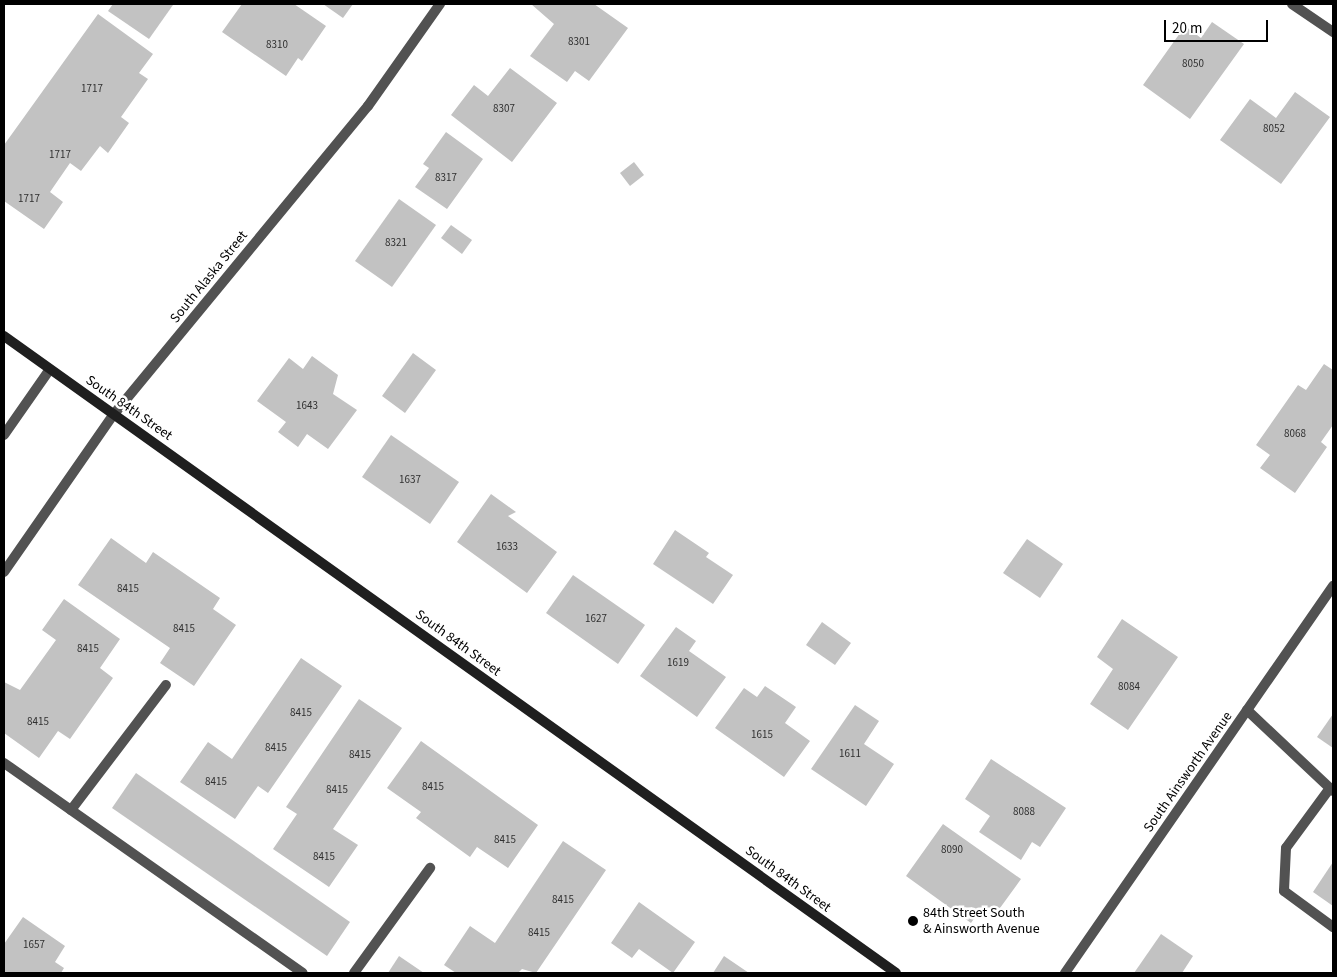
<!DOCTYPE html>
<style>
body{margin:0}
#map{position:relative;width:1337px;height:977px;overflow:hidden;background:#fff;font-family:"Source Sans 3",sans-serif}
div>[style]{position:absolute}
.building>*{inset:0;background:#c2c2c2}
.service>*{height:10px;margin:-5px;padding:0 5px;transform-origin:5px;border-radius:5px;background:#525252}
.minor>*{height:10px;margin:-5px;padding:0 5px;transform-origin:5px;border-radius:5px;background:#525252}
.secondary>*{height:10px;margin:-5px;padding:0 5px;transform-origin:5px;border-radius:5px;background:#1f1f1f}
.dots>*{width:14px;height:14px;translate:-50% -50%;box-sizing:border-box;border:2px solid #fff;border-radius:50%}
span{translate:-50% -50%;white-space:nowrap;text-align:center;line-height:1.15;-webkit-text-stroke:5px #fff;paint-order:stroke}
.number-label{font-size:11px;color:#303030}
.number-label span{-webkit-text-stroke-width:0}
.street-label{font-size:14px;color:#000}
.poi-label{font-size:14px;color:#000}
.left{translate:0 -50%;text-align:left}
.frame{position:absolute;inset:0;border:5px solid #000;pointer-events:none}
.scale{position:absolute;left:1164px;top:20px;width:104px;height:22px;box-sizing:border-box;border:2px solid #000;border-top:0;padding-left:6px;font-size:15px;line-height:18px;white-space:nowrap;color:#000;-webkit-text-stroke:4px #fff;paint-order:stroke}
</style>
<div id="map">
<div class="building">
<i style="clip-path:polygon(113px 4px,171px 4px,173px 5px,149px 39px,108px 11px)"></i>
<i style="clip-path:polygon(242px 4px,294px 4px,326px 26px,302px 61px,298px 58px,286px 76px,222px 32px)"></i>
<i style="clip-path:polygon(323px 4px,353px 4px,343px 18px)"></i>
<i style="clip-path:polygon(531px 4px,594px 4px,628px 28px,589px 81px,575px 71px,567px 82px,530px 56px,554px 24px)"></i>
<i style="clip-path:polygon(98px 14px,153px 54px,139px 73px,148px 79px,121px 117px,129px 123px,108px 153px,100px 146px,81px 171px,70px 163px,50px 192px,63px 202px,44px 229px,4px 201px,4px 145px)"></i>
<i style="clip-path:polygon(1212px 22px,1244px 44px,1190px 119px,1143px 85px,1185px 26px,1201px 38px)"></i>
<i style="clip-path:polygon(510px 68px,557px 103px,512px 162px,451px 115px,474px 85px,488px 96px)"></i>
<i style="clip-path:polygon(1295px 92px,1330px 117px,1281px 184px,1220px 140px,1250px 99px,1276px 118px)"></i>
<i style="clip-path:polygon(446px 132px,483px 159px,447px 209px,415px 187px,429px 168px,423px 164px)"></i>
<i style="clip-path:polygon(634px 162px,644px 175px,630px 186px,620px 173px)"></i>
<i style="clip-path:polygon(399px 199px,436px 225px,392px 287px,355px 261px)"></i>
<i style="clip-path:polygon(451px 225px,472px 240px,462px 254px,441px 238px)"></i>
<i style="clip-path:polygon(413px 353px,436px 370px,405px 413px,382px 396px)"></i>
<i style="clip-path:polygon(312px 356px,338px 375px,333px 394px,357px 410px,328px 449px,307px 434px,298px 447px,278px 432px,286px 422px,257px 401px,289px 358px,303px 369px)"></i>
<i style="clip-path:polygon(1324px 364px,1333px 370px,1333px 425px,1321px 442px,1327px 447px,1295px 493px,1260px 468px,1270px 455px,1256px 445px,1298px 385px,1306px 390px)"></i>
<i style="clip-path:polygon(391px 435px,459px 482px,430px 524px,362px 477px)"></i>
<i style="clip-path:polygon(491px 494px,516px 512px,508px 516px,557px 552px,527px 593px,457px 542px)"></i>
<i style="clip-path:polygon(675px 530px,709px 553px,706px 557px,733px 575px,713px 604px,653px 564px)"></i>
<i style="clip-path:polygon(111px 538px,146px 563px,153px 552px,220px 598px,213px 609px,236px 625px,194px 686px,160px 663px,170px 648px,78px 585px)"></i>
<i style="clip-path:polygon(1027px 539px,1063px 564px,1040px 598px,1003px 573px)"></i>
<i style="clip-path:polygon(573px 575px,645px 625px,618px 664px,546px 613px)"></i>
<i style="clip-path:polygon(64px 599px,120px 639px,100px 668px,113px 678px,70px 739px,58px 731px,39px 758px,4px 733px,4px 682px,20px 690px,56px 640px,42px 630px)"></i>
<i style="clip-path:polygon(1122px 619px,1178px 657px,1128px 730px,1090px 704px,1113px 669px,1097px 657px)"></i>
<i style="clip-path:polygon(822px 622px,851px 643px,835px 665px,806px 645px)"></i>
<i style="clip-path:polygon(676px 627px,696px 641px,689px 651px,726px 677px,697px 717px,640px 676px)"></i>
<i style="clip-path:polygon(301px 658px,342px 686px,268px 793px,258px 786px,235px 819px,180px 782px,208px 742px,232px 759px)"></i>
<i style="clip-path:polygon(765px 686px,796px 707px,785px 723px,810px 741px,784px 777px,715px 728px,744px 688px,757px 697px)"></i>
<i style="clip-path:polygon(359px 699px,402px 728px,333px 829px,358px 845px,329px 887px,273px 849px,297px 814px,286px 807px)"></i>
<i style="clip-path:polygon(855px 705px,879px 721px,864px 744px,894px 764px,866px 806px,811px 769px)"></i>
<i style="clip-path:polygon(1333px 714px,1333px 748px,1317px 737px)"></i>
<i style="clip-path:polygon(421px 741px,538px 825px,508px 868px,477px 847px,470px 857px,416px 818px,421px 812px,387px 788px)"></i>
<i style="clip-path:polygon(991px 759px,1066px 808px,1040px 847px,1032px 842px,1021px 860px,979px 832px,990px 816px,965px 799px)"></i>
<i style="clip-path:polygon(136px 773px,350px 922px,327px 956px,112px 808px)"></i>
<i style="clip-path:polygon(943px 824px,1021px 879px,992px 919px,980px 910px,971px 923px,906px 876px)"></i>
<i style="clip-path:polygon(563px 841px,606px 870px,536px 973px,522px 969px,518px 973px,456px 973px,444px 965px,470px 926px,495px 943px)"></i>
<i style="clip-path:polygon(1333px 862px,1333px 906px,1313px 892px)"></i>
<i style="clip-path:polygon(639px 902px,695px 942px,673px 973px,639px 949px,632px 958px,611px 943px)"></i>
<i style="clip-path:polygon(23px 917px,65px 946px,55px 962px,64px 968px,61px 973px,4px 973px,4px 944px)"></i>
<i style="clip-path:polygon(1161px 934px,1193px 956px,1182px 973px,1134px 973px)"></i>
<i style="clip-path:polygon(399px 956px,424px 973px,388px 973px)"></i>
<i style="clip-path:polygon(724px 956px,749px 973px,713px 973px)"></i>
</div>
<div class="service">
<i style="left:1292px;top:4px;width:50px;rotate:34.3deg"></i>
<i style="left:4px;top:435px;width:80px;rotate:-55.1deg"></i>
<i style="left:1247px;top:710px;width:118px;rotate:43.3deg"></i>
<i style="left:4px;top:763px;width:365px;rotate:35.1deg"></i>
<i style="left:1330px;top:788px;width:74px;rotate:126.3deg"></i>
<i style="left:1286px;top:848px;width:43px;rotate:92.7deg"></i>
<i style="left:1284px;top:891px;width:61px;rotate:36.3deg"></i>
<i style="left:71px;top:810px;width:157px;rotate:-52.8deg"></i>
<i style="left:354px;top:973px;width:130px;rotate:-54.1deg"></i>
</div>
<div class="minor">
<i style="left:4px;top:572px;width:193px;rotate:-55.2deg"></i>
<i style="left:114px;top:414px;width:399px;rotate:-50.5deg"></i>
<i style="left:368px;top:106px;width:125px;rotate:-54.8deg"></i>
<i style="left:1065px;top:973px;width:471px;rotate:-55.3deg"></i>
</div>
<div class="secondary">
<i style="left:4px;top:336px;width:1096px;rotate:35.53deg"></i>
</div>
<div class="dots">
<i style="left:913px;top:921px;background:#000"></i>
</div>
<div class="number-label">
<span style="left:579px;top:42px">8301</span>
<span style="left:277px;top:45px">8310</span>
<span style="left:1193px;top:64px">8050</span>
<span style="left:92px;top:89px">1717</span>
<span style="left:504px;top:109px">8307</span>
<span style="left:1274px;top:129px">8052</span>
<span style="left:60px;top:155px">1717</span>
<span style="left:446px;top:178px">8317</span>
<span style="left:29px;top:199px">1717</span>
<span style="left:396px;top:243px">8321</span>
<span style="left:307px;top:406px">1643</span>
<span style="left:1295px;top:434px">8068</span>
<span style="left:410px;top:480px">1637</span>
<span style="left:507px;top:547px">1633</span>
<span style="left:128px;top:589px">8415</span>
<span style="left:596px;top:619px">1627</span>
<span style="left:184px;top:629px">8415</span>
<span style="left:88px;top:649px">8415</span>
<span style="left:678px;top:663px">1619</span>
<span style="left:1129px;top:687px">8084</span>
<span style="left:301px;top:713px">8415</span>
<span style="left:38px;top:722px">8415</span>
<span style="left:762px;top:735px">1615</span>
<span style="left:276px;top:748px">8415</span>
<span style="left:850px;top:754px">1611</span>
<span style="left:360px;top:755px">8415</span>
<span style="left:216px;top:782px">8415</span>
<span style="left:433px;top:787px">8415</span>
<span style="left:337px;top:790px">8415</span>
<span style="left:1024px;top:812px">8088</span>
<span style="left:505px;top:840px">8415</span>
<span style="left:952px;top:850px">8090</span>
<span style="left:324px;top:857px">8415</span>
<span style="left:563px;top:900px">8415</span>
<span style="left:539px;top:933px">8415</span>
<span style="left:34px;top:945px">1657</span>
</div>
<div class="street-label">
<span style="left:209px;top:277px;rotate:-51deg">South Alaska Street</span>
<span style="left:129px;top:408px;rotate:35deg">South 84th Street</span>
<span style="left:458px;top:643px;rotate:36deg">South 84th Street</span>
<span style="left:1188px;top:772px;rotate:-55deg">South Ainsworth Avenue</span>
<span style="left:788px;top:879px;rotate:36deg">South 84th Street</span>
</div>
<div class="poi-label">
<span class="left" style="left:923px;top:921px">84th Street South<br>&amp; Ainsworth Avenue</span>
</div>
<div class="frame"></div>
<div class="scale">20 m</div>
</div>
